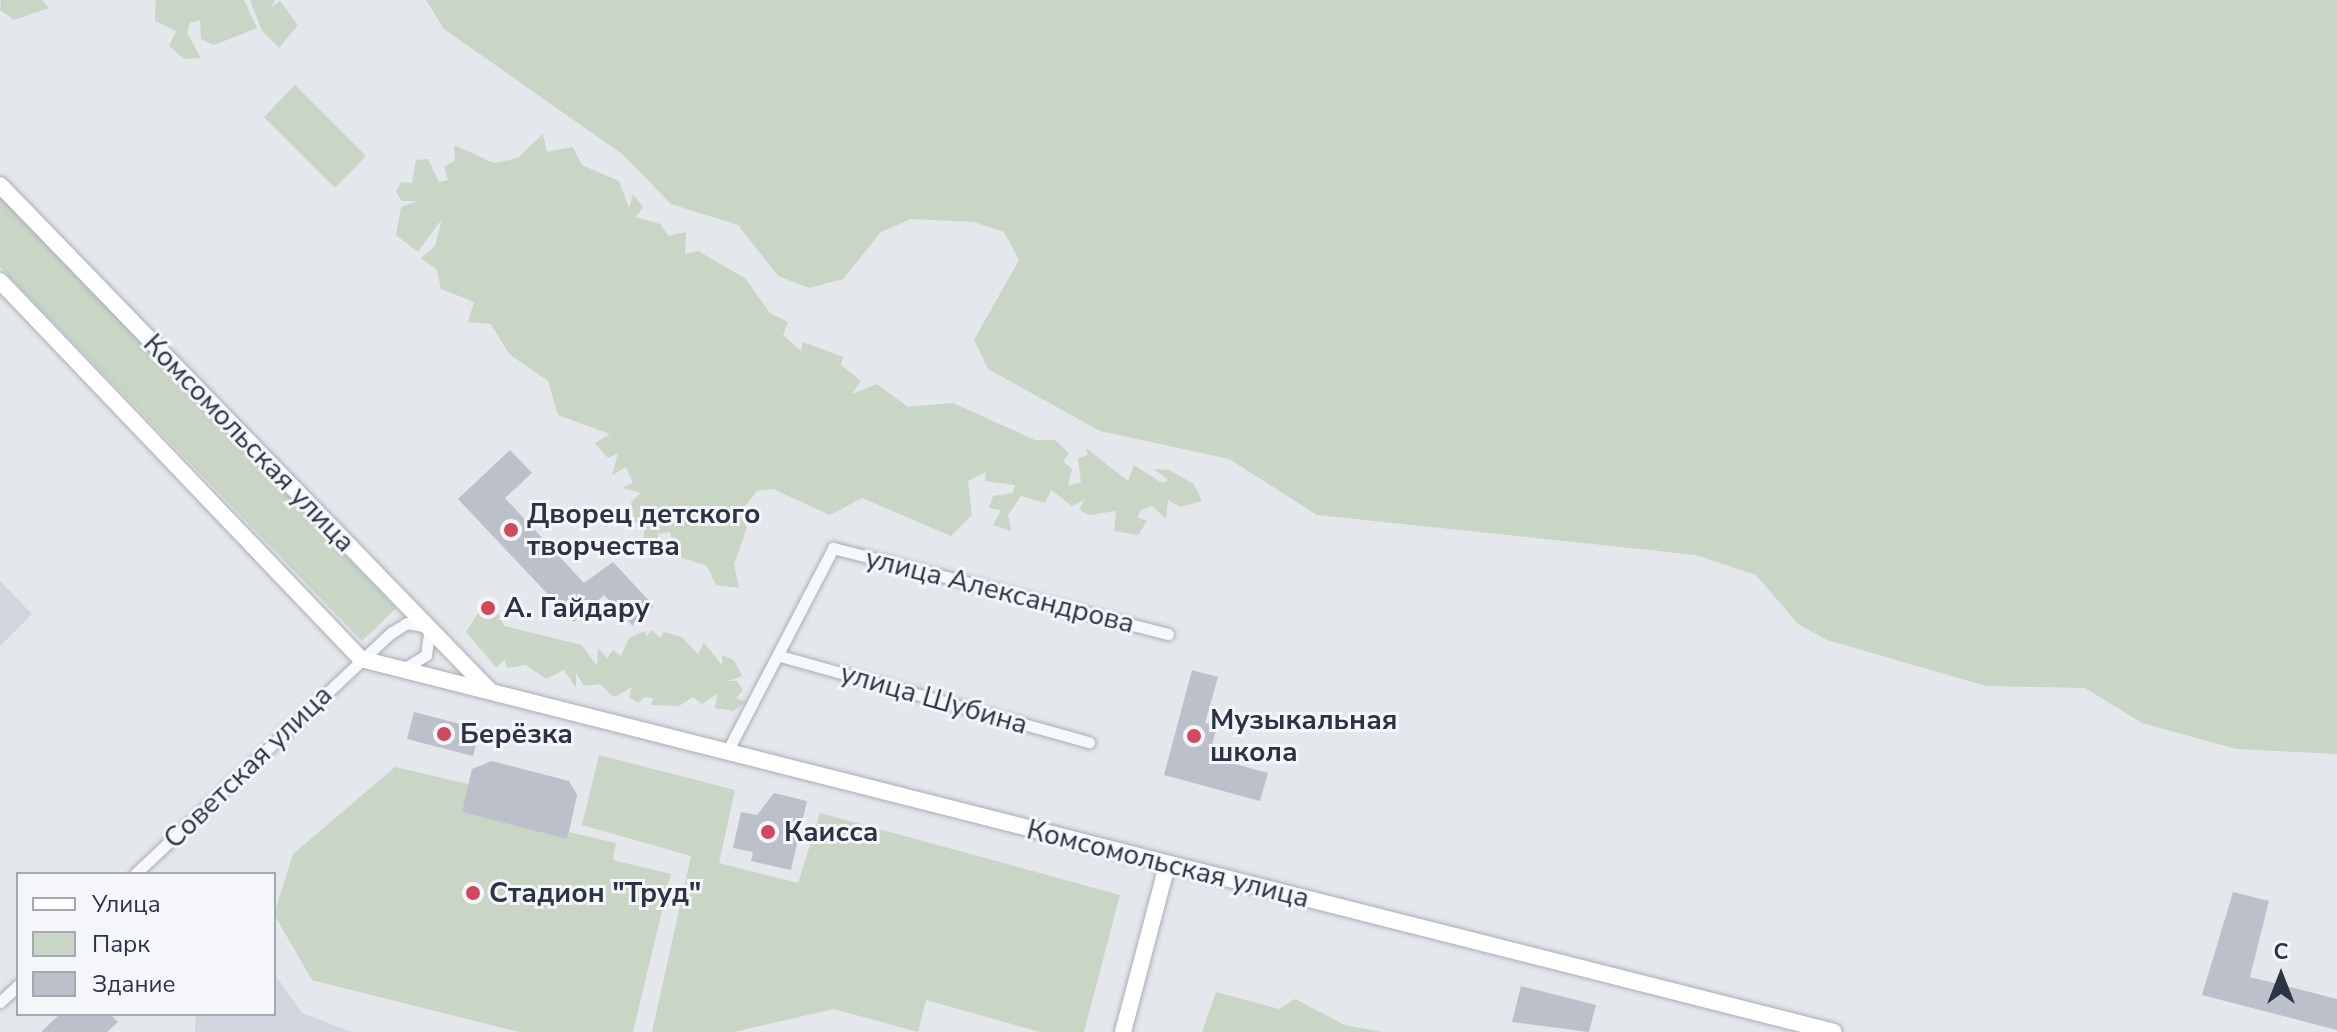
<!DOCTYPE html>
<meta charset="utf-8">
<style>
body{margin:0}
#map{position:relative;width:2337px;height:1032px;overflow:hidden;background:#e4e7ec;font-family:"Nunito Sans",sans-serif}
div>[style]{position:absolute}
.built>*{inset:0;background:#d2d6de}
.green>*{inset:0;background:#c9d6c5}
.building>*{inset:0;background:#bbc0ca}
.roads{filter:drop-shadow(0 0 2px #a9aeb7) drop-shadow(0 0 2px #a9aeb7)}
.street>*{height:11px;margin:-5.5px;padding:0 5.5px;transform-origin:5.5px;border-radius:5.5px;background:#f7f8fa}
.secondary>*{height:16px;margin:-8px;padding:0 8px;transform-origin:8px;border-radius:8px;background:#fff}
.dots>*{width:22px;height:22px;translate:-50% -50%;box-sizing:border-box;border:4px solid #f4f6f9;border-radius:50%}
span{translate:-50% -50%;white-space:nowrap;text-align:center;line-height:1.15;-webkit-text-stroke:6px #f4f6f9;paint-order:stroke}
.street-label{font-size:28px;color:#2b3445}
.poi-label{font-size:28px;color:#2b3445;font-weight:700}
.left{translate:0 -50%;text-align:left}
.legend{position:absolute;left:16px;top:872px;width:260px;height:144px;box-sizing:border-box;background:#f4f6f9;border:2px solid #a4a8b1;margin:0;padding:10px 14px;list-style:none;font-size:24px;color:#2b3445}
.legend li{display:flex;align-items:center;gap:16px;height:40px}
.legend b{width:40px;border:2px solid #a4a8b1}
.north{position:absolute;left:2241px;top:936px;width:80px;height:80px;-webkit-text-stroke:6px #f4f6f9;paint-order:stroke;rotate:0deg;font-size:22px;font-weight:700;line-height:32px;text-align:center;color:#2b3445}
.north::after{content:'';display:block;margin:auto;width:28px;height:36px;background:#2b3445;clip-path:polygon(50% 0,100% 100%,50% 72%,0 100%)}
</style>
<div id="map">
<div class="built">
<i style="clip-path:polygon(0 581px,32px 614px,0 646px)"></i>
<i style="clip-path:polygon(274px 973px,302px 1013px,352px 1032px,195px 1032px,196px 1014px,274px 1014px)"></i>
</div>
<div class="green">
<i style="clip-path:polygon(42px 0,49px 8px,14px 20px,0 10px,1px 0)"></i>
<i style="clip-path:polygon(156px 0,244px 0,257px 28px,214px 45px,201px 39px,200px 20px,190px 23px,187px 33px,201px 58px,184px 59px,169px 46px,176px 31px,155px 21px)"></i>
<i style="clip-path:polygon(250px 0,275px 0,271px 7px,280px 1px,298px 25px,279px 48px,262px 31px)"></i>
<i style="clip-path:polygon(426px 0,2337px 0,2337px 754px,2236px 749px,2142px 723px,2085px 688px,1986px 686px,1827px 640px,1798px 624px,1756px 575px,1696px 555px,1317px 515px,1229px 459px,1100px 431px,988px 369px,974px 340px,1019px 260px,1004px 232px,974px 222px,911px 219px,881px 232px,843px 279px,809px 288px,778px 276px,738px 225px,671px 204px,622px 154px,444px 29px)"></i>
<i style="clip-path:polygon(295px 85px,366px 156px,335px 188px,264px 117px)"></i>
<i style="clip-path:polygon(543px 134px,547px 152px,573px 147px,582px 165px,619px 181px,629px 208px,633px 194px,643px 207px,636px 217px,660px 224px,669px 236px,686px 232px,685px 254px,698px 251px,745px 278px,770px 313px,788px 322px,783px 335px,801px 351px,803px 342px,843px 357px,841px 365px,861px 381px,852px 394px,877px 384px,908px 407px,953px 403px,1035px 440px,1055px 440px,1069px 453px,1063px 461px,1072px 469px,1068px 486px,1081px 482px,1078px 458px,1088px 455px,1086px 448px,1128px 481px,1134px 465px,1162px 483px,1168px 480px,1154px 469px,1169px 470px,1194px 484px,1202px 501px,1180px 507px,1168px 500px,1166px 519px,1152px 506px,1141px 510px,1137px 517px,1147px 521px,1138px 535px,1114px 531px,1116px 511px,1089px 515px,1079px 510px,1084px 500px,1072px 506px,1051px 490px,1045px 503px,1021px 496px,1008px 515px,1011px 531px,993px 525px,1001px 510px,989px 508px,993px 496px,1013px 493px,1015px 485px,985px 481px,986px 472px,968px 481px,972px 515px,951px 536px,862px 498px,830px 515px,773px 489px,757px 491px,739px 514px,747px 528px,734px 564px,739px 588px,716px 585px,707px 566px,677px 556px,670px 532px,658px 534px,657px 547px,642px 546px,645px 527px,635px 522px,631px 502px,641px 493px,622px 488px,633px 483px,626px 467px,612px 475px,618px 453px,608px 458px,595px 443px,610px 434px,558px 415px,548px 381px,509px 354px,491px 324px,468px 322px,474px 302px,441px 289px,437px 270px,421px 258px,435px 246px,442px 219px,418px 252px,396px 235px,401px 207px,418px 201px,402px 201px,396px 192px,401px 182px,412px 183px,416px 160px,428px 159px,439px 182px,448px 180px,444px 166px,455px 161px,454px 145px,494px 163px,518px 158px)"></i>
<i style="clip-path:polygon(0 196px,396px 608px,362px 641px,0 267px)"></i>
<i style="clip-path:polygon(480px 610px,499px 613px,504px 626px,582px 645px,597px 666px,598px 648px,607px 658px,613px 650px,621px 656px,629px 638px,645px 631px,646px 637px,652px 630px,660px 638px,664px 632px,682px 637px,698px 654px,704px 643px,722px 665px,722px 655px,734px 660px,742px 676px,728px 681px,737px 681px,743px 690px,736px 698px,747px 702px,733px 711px,715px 708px,717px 694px,702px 704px,693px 697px,679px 706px,651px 705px,653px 698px,645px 697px,638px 703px,629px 697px,632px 687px,614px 697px,600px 684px,584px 686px,576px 673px,576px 688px,564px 670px,546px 679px,526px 665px,507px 668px,505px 660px,496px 667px,466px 632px)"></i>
<i style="clip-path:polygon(599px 755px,735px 790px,719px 863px,798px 883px,820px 813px,1120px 895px,1084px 1032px,1040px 1032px,926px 1000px,918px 1032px,834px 1009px,734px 1032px,652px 1032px,691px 856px,582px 825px)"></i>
<i style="clip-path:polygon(395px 767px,468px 784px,569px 781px,577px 795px,569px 832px,616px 843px,613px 860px,671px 874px,633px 1032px,519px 1032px,312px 980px,274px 914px,293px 854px)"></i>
<i style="clip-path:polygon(1216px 992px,1279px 1009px,1295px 999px,1345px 1025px,1382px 1032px,1202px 1032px)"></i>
</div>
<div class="building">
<i style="clip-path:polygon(510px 450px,532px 473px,505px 498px,584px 583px,613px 562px,654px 606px,633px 626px,604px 595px,574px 622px,458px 499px)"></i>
<i style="clip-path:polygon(1192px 670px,1218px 677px,1205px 723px,1217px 726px,1209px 757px,1268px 773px,1260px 801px,1164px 775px)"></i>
<i style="clip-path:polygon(414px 712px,480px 729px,473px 756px,407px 739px)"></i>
<i style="clip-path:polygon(492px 761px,569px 781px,577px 795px,567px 839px,462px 812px,472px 769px)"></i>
<i style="clip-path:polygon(774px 793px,807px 801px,791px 870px,751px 861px,753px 852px,733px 848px,741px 812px,757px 815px)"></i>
<i style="clip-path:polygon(2233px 892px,2269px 901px,2250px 977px,2337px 999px,2337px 1030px,2202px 995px)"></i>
<i style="clip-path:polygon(1521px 986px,1596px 1005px,1589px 1032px,1512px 1022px)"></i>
<i style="clip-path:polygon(60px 1014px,110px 1014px,118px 1022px,107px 1032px,41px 1032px)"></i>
</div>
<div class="roads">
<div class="street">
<i style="left:780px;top:656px;width:321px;rotate:15.6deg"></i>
<i style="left:402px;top:670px;width:28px;rotate:-32deg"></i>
<i style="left:426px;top:655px;width:21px;rotate:-82deg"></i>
<i style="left:728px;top:750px;width:228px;rotate:-62.5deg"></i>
<i style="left:833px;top:548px;width:346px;rotate:14.4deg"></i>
<i style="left:135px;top:874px;width:352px;rotate:-43.3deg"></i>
<i style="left:391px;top:633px;width:19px;rotate:-32deg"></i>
<i style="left:407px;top:623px;width:15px;rotate:11deg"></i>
<i style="left:0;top:1002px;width:25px;rotate:-43deg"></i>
</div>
<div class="secondary">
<i style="left:0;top:185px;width:703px;rotate:45.92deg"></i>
<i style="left:0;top:281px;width:523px;rotate:46.32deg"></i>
<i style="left:361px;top:659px;width:1519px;rotate:14.21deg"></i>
<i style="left:1123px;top:1032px;width:173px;rotate:-75.2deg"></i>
</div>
</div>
<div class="dots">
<i style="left:511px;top:530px;background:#d1495b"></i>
<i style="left:488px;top:608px;background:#d1495b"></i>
<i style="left:444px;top:734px;background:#d1495b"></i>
<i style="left:1194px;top:736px;background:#d1495b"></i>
<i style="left:768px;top:832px;background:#d1495b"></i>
<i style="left:473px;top:893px;background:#d1495b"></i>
</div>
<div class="street-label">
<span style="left:249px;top:443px;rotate:46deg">Комсомольская улица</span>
<span style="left:1000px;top:591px;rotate:14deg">улица Александрова</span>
<span style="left:934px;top:699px;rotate:16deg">улица Шубина</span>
<span style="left:248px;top:767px;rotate:-44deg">Советская улица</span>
<span style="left:1168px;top:864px;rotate:14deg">Комсомольская улица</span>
</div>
<div class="poi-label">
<span class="left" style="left:527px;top:530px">Дворец детского<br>творчества</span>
<span class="left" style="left:504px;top:608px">А. Гайдару</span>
<span class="left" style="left:1210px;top:736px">Музыкальная<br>школа</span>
<span class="left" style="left:460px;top:734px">Берёзка</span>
<span class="left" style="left:784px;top:832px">Каисса</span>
<span class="left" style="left:489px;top:893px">Стадион "Труд"</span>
</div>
<ul class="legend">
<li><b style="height:10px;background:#fff"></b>Улица</li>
<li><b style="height:22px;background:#c9d6c5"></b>Парк</li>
<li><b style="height:22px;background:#bbc0ca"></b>Здание</li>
</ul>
<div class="north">С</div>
</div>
